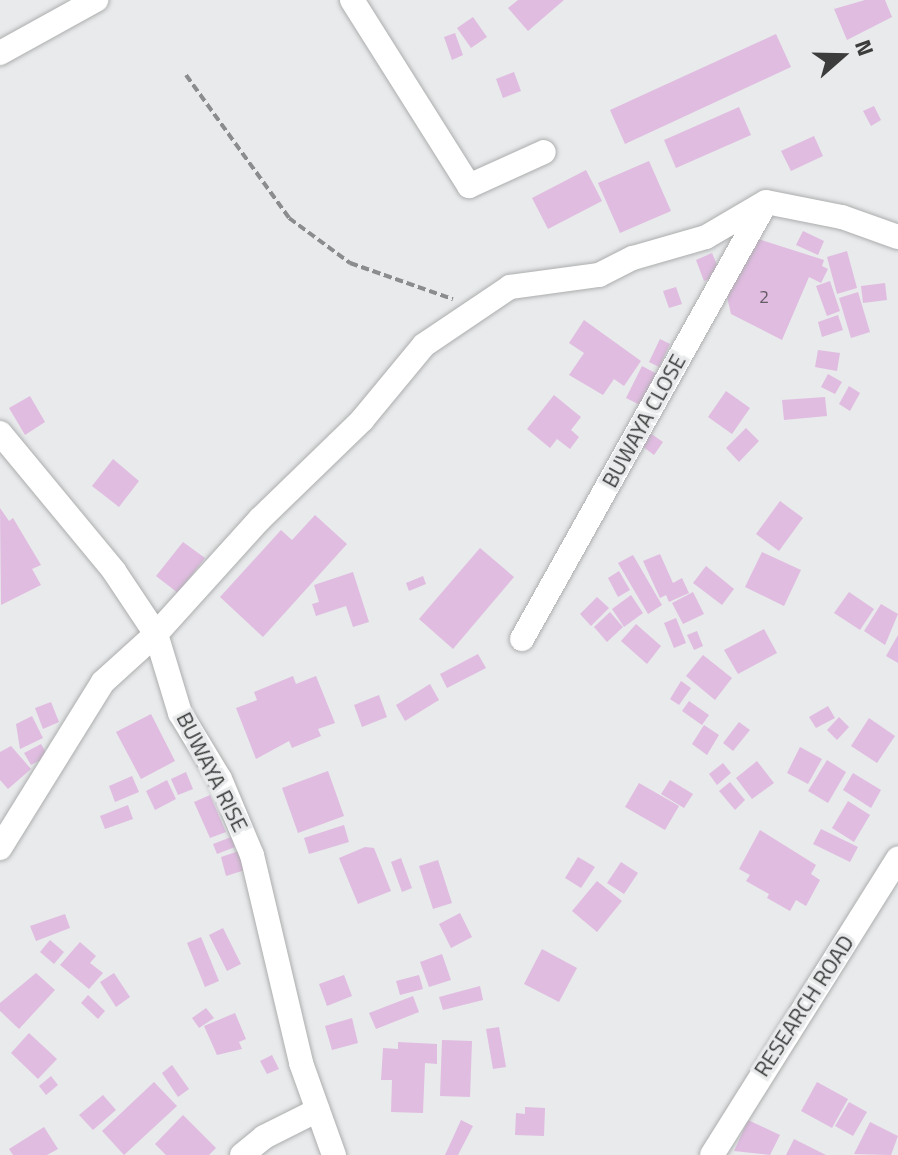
<!DOCTYPE html>
<style>
body{margin:0}
#map{position:relative;width:898px;height:1155px;overflow:hidden;background:#e8eaeb;font-family:"Titillium Web",sans-serif}
div>[style]{position:absolute}
.building>*{inset:0;background:#e0bce1}
.path>*{height:4px;margin-top:-2px;transform-origin:0;background:repeating-linear-gradient(90deg,#8b8c8d 0 8px,transparent 0 12px)}
.roads{filter:drop-shadow(0 0 2px #acadae) drop-shadow(0 0 2px #acadae)}
.minor>*{height:24px;margin:-12px;padding:0 12px;transform-origin:12px;border-radius:12px;background:#fff}
span{translate:-50% -50%;white-space:nowrap;text-align:center;line-height:1.15;-webkit-text-stroke:7px #e8eaeb;paint-order:stroke}
.number-label{font-size:18px;color:#655c65}
.number-label span{-webkit-text-stroke-width:0}
.street-label{font-size:22px;color:#3c3c3c}
.north{position:absolute;left:802px;top:16px;width:80px;height:80px;-webkit-text-stroke:6px #e8eaeb;paint-order:stroke;rotate:70deg;font-size:22px;font-weight:700;line-height:32px;text-align:center;color:#3c3c3c}
.north::after{content:'';display:block;margin:auto;width:28px;height:36px;background:#3c3c3c;clip-path:polygon(50% 0,100% 100%,50% 72%,0 100%)}
</style>
<div id="map">
<div class="building">
<i style="clip-path:polygon(518px 0,564px 0,528px 31px,508px 8px)"></i>
<i style="clip-path:polygon(865px 0,885px 0,892px 17px,847px 40px,834px 9px)"></i>
<i style="clip-path:polygon(473px 17px,487px 37px,471px 48px,457px 28px)"></i>
<i style="clip-path:polygon(455px 33px,463px 55px,452px 60px,444px 37px)"></i>
<i style="clip-path:polygon(776px 34px,791px 67px,625px 144px,610px 110px)"></i>
<i style="clip-path:polygon(514px 72px,521px 91px,503px 98px,496px 79px)"></i>
<i style="clip-path:polygon(874px 106px,881px 120px,871px 126px,863px 111px)"></i>
<i style="clip-path:polygon(739px 107px,751px 135px,676px 168px,664px 140px)"></i>
<i style="clip-path:polygon(814px 136px,823px 156px,791px 171px,781px 151px)"></i>
<i style="clip-path:polygon(649px 161px,671px 211px,620px 233px,598px 183px)"></i>
<i style="clip-path:polygon(586px 170px,602px 201px,548px 229px,532px 198px)"></i>
<i style="clip-path:polygon(803px 231px,824px 241px,818px 255px,796px 245px)"></i>
<i style="clip-path:polygon(755px 238px,824px 260px,822px 266px,828px 269px,821px 283px,809px 277px,782px 340px,731px 314px,723px 279px)"></i>
<i style="clip-path:polygon(847px 251px,857px 288px,837px 294px,827px 257px)"></i>
<i style="clip-path:polygon(712px 253px,721px 274px,704px 281px,696px 260px)"></i>
<i style="clip-path:polygon(830px 281px,840px 311px,827px 316px,816px 286px)"></i>
<i style="clip-path:polygon(885px 283px,887px 300px,863px 303px,861px 286px)"></i>
<i style="clip-path:polygon(676px 287px,682px 304px,669px 308px,663px 291px)"></i>
<i style="clip-path:polygon(858px 292px,870px 332px,851px 338px,839px 298px)"></i>
<i style="clip-path:polygon(838px 315px,843px 330px,822px 337px,818px 322px)"></i>
<i style="clip-path:polygon(584px 320px,641px 361px,624px 386px,614px 379px,603px 395px,569px 375px,584px 353px,569px 343px)"></i>
<i style="clip-path:polygon(660px 339px,670px 344px,659px 367px,649px 362px)"></i>
<i style="clip-path:polygon(818px 350px,840px 353px,837px 371px,815px 367px)"></i>
<i style="clip-path:polygon(642px 366px,661px 376px,644px 407px,626px 398px)"></i>
<i style="clip-path:polygon(828px 374px,842px 382px,835px 394px,821px 387px)"></i>
<i style="clip-path:polygon(849px 386px,860px 393px,850px 411px,839px 404px)"></i>
<i style="clip-path:polygon(726px 391px,750px 408px,732px 434px,708px 417px)"></i>
<i style="clip-path:polygon(554px 395px,581px 417px,571px 430px,579px 437px,570px 449px,557px 439px,550px 448px,527px 429px)"></i>
<i style="clip-path:polygon(30px 396px,45px 422px,25px 435px,9px 408px)"></i>
<i style="clip-path:polygon(825px 397px,827px 416px,784px 420px,782px 400px)"></i>
<i style="clip-path:polygon(746px 428px,759px 441px,739px 462px,726px 448px)"></i>
<i style="clip-path:polygon(650px 433px,663px 442px,654px 455px,642px 446px)"></i>
<i style="clip-path:polygon(113px 459px,139px 481px,119px 507px,92px 486px)"></i>
<i style="clip-path:polygon(780px 501px,803px 518px,779px 551px,756px 534px)"></i>
<i style="clip-path:polygon(0 508px,9px 521px,13px 518px,41px 565px,32px 569px,41px 585px,1px 605px)"></i>
<i style="clip-path:polygon(315px 515px,347px 544px,263px 637px,220px 597px,281px 530px,292px 540px)"></i>
<i style="clip-path:polygon(183px 542px,205px 558px,178px 593px,156px 576px)"></i>
<i style="clip-path:polygon(480px 548px,514px 577px,453px 649px,419px 619px)"></i>
<i style="clip-path:polygon(762px 552px,801px 570px,784px 606px,745px 587px)"></i>
<i style="clip-path:polygon(660px 554px,673px 583px,682px 578px,689px 593px,669px 602px,666px 595px,660px 598px,643px 561px)"></i>
<i style="clip-path:polygon(633px 555px,662px 605px,648px 614px,618px 563px)"></i>
<i style="clip-path:polygon(706px 566px,734px 589px,722px 605px,693px 583px)"></i>
<i style="clip-path:polygon(619px 571px,630px 590px,618px 597px,608px 578px)"></i>
<i style="clip-path:polygon(353px 572px,369px 622px,353px 627px,346px 606px,316px 616px,312px 604px,319px 602px,314px 585px)"></i>
<i style="clip-path:polygon(423px 576px,426px 584px,409px 591px,406px 583px)"></i>
<i style="clip-path:polygon(693px 592px,704px 614px,683px 624px,672px 603px)"></i>
<i style="clip-path:polygon(849px 592px,874px 609px,860px 630px,834px 613px)"></i>
<i style="clip-path:polygon(631px 595px,643px 613px,624px 627px,612px 609px)"></i>
<i style="clip-path:polygon(597px 597px,609px 608px,591px 626px,580px 614px)"></i>
<i style="clip-path:polygon(881px 604px,898px 614px,885px 645px,864px 631px)"></i>
<i style="clip-path:polygon(610px 612px,623px 627px,607px 642px,594px 627px)"></i>
<i style="clip-path:polygon(676px 618px,686px 643px,674px 648px,664px 623px)"></i>
<i style="clip-path:polygon(636px 624px,661px 646px,647px 664px,621px 641px)"></i>
<i style="clip-path:polygon(764px 629px,777px 653px,738px 674px,724px 650px)"></i>
<i style="clip-path:polygon(697px 631px,703px 646px,694px 650px,687px 635px)"></i>
<i style="clip-path:polygon(898px 635px,898px 663px,886px 656px)"></i>
<i style="clip-path:polygon(478px 654px,486px 668px,447px 688px,440px 674px)"></i>
<i style="clip-path:polygon(703px 655px,732px 678px,715px 700px,686px 676px)"></i>
<i style="clip-path:polygon(293px 676px,296px 684px,316px 676px,335px 723px,318px 729px,321px 736px,292px 748px,289px 741px,256px 759px,236px 708px,257px 700px,254px 692px)"></i>
<i style="clip-path:polygon(681px 681px,691px 688px,679px 705px,670px 699px)"></i>
<i style="clip-path:polygon(430px 684px,439px 700px,405px 721px,396px 705px)"></i>
<i style="clip-path:polygon(379px 695px,387px 717px,362px 727px,354px 705px)"></i>
<i style="clip-path:polygon(689px 701px,709px 715px,702px 725px,682px 711px)"></i>
<i style="clip-path:polygon(51px 702px,59px 722px,43px 729px,35px 708px)"></i>
<i style="clip-path:polygon(828px 706px,835px 718px,816px 728px,809px 717px)"></i>
<i style="clip-path:polygon(151px 714px,175px 761px,141px 779px,116px 732px)"></i>
<i style="clip-path:polygon(32px 716px,43px 738px,20px 749px,16px 724px)"></i>
<i style="clip-path:polygon(839px 717px,849px 727px,837px 740px,827px 730px)"></i>
<i style="clip-path:polygon(869px 718px,895px 736px,877px 763px,851px 746px)"></i>
<i style="clip-path:polygon(739px 722px,750px 730px,733px 751px,723px 743px)"></i>
<i style="clip-path:polygon(704px 725px,719px 735px,707px 755px,692px 744px)"></i>
<i style="clip-path:polygon(41px 744px,48px 756px,31px 765px,24px 753px)"></i>
<i style="clip-path:polygon(11px 746px,31px 769px,8px 789px,0 780px,0 752px)"></i>
<i style="clip-path:polygon(800px 747px,822px 759px,808px 784px,787px 773px)"></i>
<i style="clip-path:polygon(827px 760px,846px 772px,828px 803px,808px 791px)"></i>
<i style="clip-path:polygon(757px 761px,774px 783px,752px 799px,736px 778px)"></i>
<i style="clip-path:polygon(723px 763px,731px 773px,717px 785px,709px 774px)"></i>
<i style="clip-path:polygon(328px 771px,344px 816px,298px 833px,282px 788px)"></i>
<i style="clip-path:polygon(186px 772px,193px 789px,178px 795px,171px 779px)"></i>
<i style="clip-path:polygon(853px 773px,881px 790px,871px 808px,843px 790px)"></i>
<i style="clip-path:polygon(132px 776px,139px 792px,115px 802px,109px 786px)"></i>
<i style="clip-path:polygon(167px 780px,176px 799px,155px 810px,146px 791px)"></i>
<i style="clip-path:polygon(670px 780px,693px 794px,684px 808px,661px 794px)"></i>
<i style="clip-path:polygon(730px 782px,745px 800px,735px 810px,719px 791px)"></i>
<i style="clip-path:polygon(639px 783px,679px 806px,665px 830px,625px 807px)"></i>
<i style="clip-path:polygon(210px 795px,226px 832px,210px 838px,194px 802px)"></i>
<i style="clip-path:polygon(848px 801px,870px 815px,854px 842px,832px 828px)"></i>
<i style="clip-path:polygon(128px 805px,133px 819px,105px 829px,100px 816px)"></i>
<i style="clip-path:polygon(344px 825px,349px 842px,309px 854px,304px 838px)"></i>
<i style="clip-path:polygon(821px 829px,858px 847px,850px 862px,813px 844px)"></i>
<i style="clip-path:polygon(760px 830px,816px 865px,811px 874px,820px 880px,806px 906px,796px 900px,790px 911px,767px 898px,769px 894px,746px 881px,750px 875px,739px 869px)"></i>
<i style="clip-path:polygon(231px 837px,235px 847px,217px 854px,213px 844px)"></i>
<i style="clip-path:polygon(365px 847px,374px 848px,391px 891px,358px 904px,339px 858px)"></i>
<i style="clip-path:polygon(239px 851px,245px 870px,226px 876px,221px 857px)"></i>
<i style="clip-path:polygon(578px 857px,595px 867px,581px 888px,565px 878px)"></i>
<i style="clip-path:polygon(401px 858px,412px 888px,402px 892px,391px 862px)"></i>
<i style="clip-path:polygon(438px 860px,452px 903px,433px 909px,419px 866px)"></i>
<i style="clip-path:polygon(621px 862px,638px 873px,624px 894px,607px 883px)"></i>
<i style="clip-path:polygon(597px 881px,622px 901px,597px 932px,572px 911px)"></i>
<i style="clip-path:polygon(460px 913px,472px 937px,451px 948px,439px 924px)"></i>
<i style="clip-path:polygon(65px 914px,70px 928px,36px 941px,30px 926px)"></i>
<i style="clip-path:polygon(223px 928px,241px 964px,227px 971px,209px 935px)"></i>
<i style="clip-path:polygon(201px 937px,219px 981px,205px 987px,187px 943px)"></i>
<i style="clip-path:polygon(50px 940px,64px 952px,54px 964px,40px 952px)"></i>
<i style="clip-path:polygon(80px 942px,96px 956px,90px 963px,103px 973px,89px 989px,60px 965px)"></i>
<i style="clip-path:polygon(542px 949px,577px 968px,559px 1002px,524px 984px)"></i>
<i style="clip-path:polygon(442px 954px,451px 980px,429px 987px,420px 962px)"></i>
<i style="clip-path:polygon(36px 973px,55px 990px,19px 1029px,0 1011px,0 1003px)"></i>
<i style="clip-path:polygon(114px 973px,130px 997px,116px 1007px,100px 982px)"></i>
<i style="clip-path:polygon(344px 975px,352px 996px,327px 1006px,319px 984px)"></i>
<i style="clip-path:polygon(419px 975px,423px 989px,400px 995px,396px 981px)"></i>
<i style="clip-path:polygon(480px 986px,483px 1000px,443px 1010px,439px 997px)"></i>
<i style="clip-path:polygon(88px 995px,105px 1011px,98px 1019px,81px 1003px)"></i>
<i style="clip-path:polygon(413px 996px,419px 1012px,376px 1029px,369px 1013px)"></i>
<i style="clip-path:polygon(206px 1008px,214px 1018px,199px 1028px,192px 1018px)"></i>
<i style="clip-path:polygon(235px 1013px,246px 1039px,239px 1042px,242px 1049px,217px 1055px,204px 1026px)"></i>
<i style="clip-path:polygon(352px 1018px,358px 1043px,332px 1050px,325px 1026px)"></i>
<i style="clip-path:polygon(499px 1027px,506px 1067px,493px 1069px,486px 1029px)"></i>
<i style="clip-path:polygon(29px 1033px,57px 1059px,38px 1079px,11px 1053px)"></i>
<i style="clip-path:polygon(442px 1040px,472px 1041px,470px 1097px,440px 1096px)"></i>
<i style="clip-path:polygon(398px 1042px,437px 1044px,437px 1064px,425px 1063px,423px 1113px,391px 1112px,392px 1080px,381px 1080px,383px 1048px,398px 1049px)"></i>
<i style="clip-path:polygon(272px 1055px,279px 1069px,267px 1074px,260px 1061px)"></i>
<i style="clip-path:polygon(172px 1065px,189px 1089px,178px 1097px,162px 1073px)"></i>
<i style="clip-path:polygon(51px 1076px,58px 1085px,46px 1095px,39px 1086px)"></i>
<i style="clip-path:polygon(154px 1082px,177px 1106px,124px 1155px,102px 1131px)"></i>
<i style="clip-path:polygon(817px 1082px,848px 1099px,832px 1128px,801px 1111px)"></i>
<i style="clip-path:polygon(103px 1095px,116px 1110px,93px 1130px,79px 1115px)"></i>
<i style="clip-path:polygon(849px 1102px,867px 1112px,853px 1136px,835px 1126px)"></i>
<i style="clip-path:polygon(525px 1107px,545px 1108px,544px 1136px,515px 1135px,516px 1113px,525px 1114px)"></i>
<i style="clip-path:polygon(183px 1115px,216px 1148px,209px 1155px,166px 1155px,155px 1144px)"></i>
<i style="clip-path:polygon(461px 1120px,473px 1126px,458px 1155px,445px 1155px)"></i>
<i style="clip-path:polygon(748px 1120px,780px 1135px,770px 1155px,734px 1151px)"></i>
<i style="clip-path:polygon(870px 1122px,898px 1136px,891px 1155px,854px 1154px)"></i>
<i style="clip-path:polygon(44px 1127px,58px 1149px,47px 1155px,13px 1155px,9px 1149px)"></i>
<i style="clip-path:polygon(794px 1139px,826px 1155px,786px 1155px)"></i>
</div>
<div class="path">
<i style="left:186px;top:75px;width:176px;rotate:54.2deg"></i>
<i style="left:289px;top:218px;width:76px;rotate:36.4deg"></i>
<i style="left:350px;top:263px;width:109px;rotate:19.3deg"></i>
</div>
<div class="roads">
<div class="minor">
<i style="left:352px;top:0;width:220px;rotate:57.8deg"></i>
<i style="left:469px;top:186px;width:82px;rotate:-24.4deg"></i>
<i style="left:0;top:53px;width:110px;rotate:-28.9deg"></i>
<i style="left:0;top:433px;width:179px;rotate:50.4deg"></i>
<i style="left:114px;top:571px;width:76px;rotate:56.3deg"></i>
<i style="left:156px;top:634px;width:83px;rotate:73.1deg"></i>
<i style="left:180px;top:713px;width:77px;rotate:58.8deg"></i>
<i style="left:220px;top:779px;width:82px;rotate:67.2deg"></i>
<i style="left:252px;top:855px;width:214px;rotate:76.7deg"></i>
<i style="left:301px;top:1063px;width:98px;rotate:70.3deg"></i>
<i style="left:522px;top:639px;width:497px;rotate:-60.8deg"></i>
<i style="left:0;top:848px;width:195px;rotate:-58.2deg"></i>
<i style="left:103px;top:682px;width:72px;rotate:-42.2deg"></i>
<i style="left:156px;top:634px;width:155px;rotate:-47.9deg"></i>
<i style="left:260px;top:519px;width:142px;rotate:-44.1deg"></i>
<i style="left:362px;top:420px;width:97px;rotate:-50.4deg"></i>
<i style="left:424px;top:345px;width:104px;rotate:-34deg"></i>
<i style="left:510px;top:287px;width:90px;rotate:-7.7deg"></i>
<i style="left:599px;top:275px;width:38px;rotate:-27deg"></i>
<i style="left:633px;top:258px;width:76px;rotate:-16deg"></i>
<i style="left:706px;top:237px;width:69px;rotate:-30.3deg"></i>
<i style="left:766px;top:202px;width:77px;rotate:11.2deg"></i>
<i style="left:842px;top:217px;width:59px;rotate:19.7deg"></i>
<i style="left:242px;top:1155px;width:28px;rotate:-39deg"></i>
<i style="left:264px;top:1137px;width:60px;rotate:-26.6deg"></i>
<i style="left:712px;top:1155px;width:350px;rotate:-57.9deg"></i>
</div>
</div>
<div class="number-label">
<span style="left:764px;top:297px">2</span>
</div>
<div class="street-label">
<span style="left:644px;top:421px;rotate:-61deg">BUWAYA CLOSE</span>
<span style="left:212px;top:772px;rotate:63deg">BUWAYA RISE</span>
<span style="left:804px;top:1006px;rotate:-57deg">RESEARCH ROAD</span>
</div>
<div class="north">N</div>
</div>
